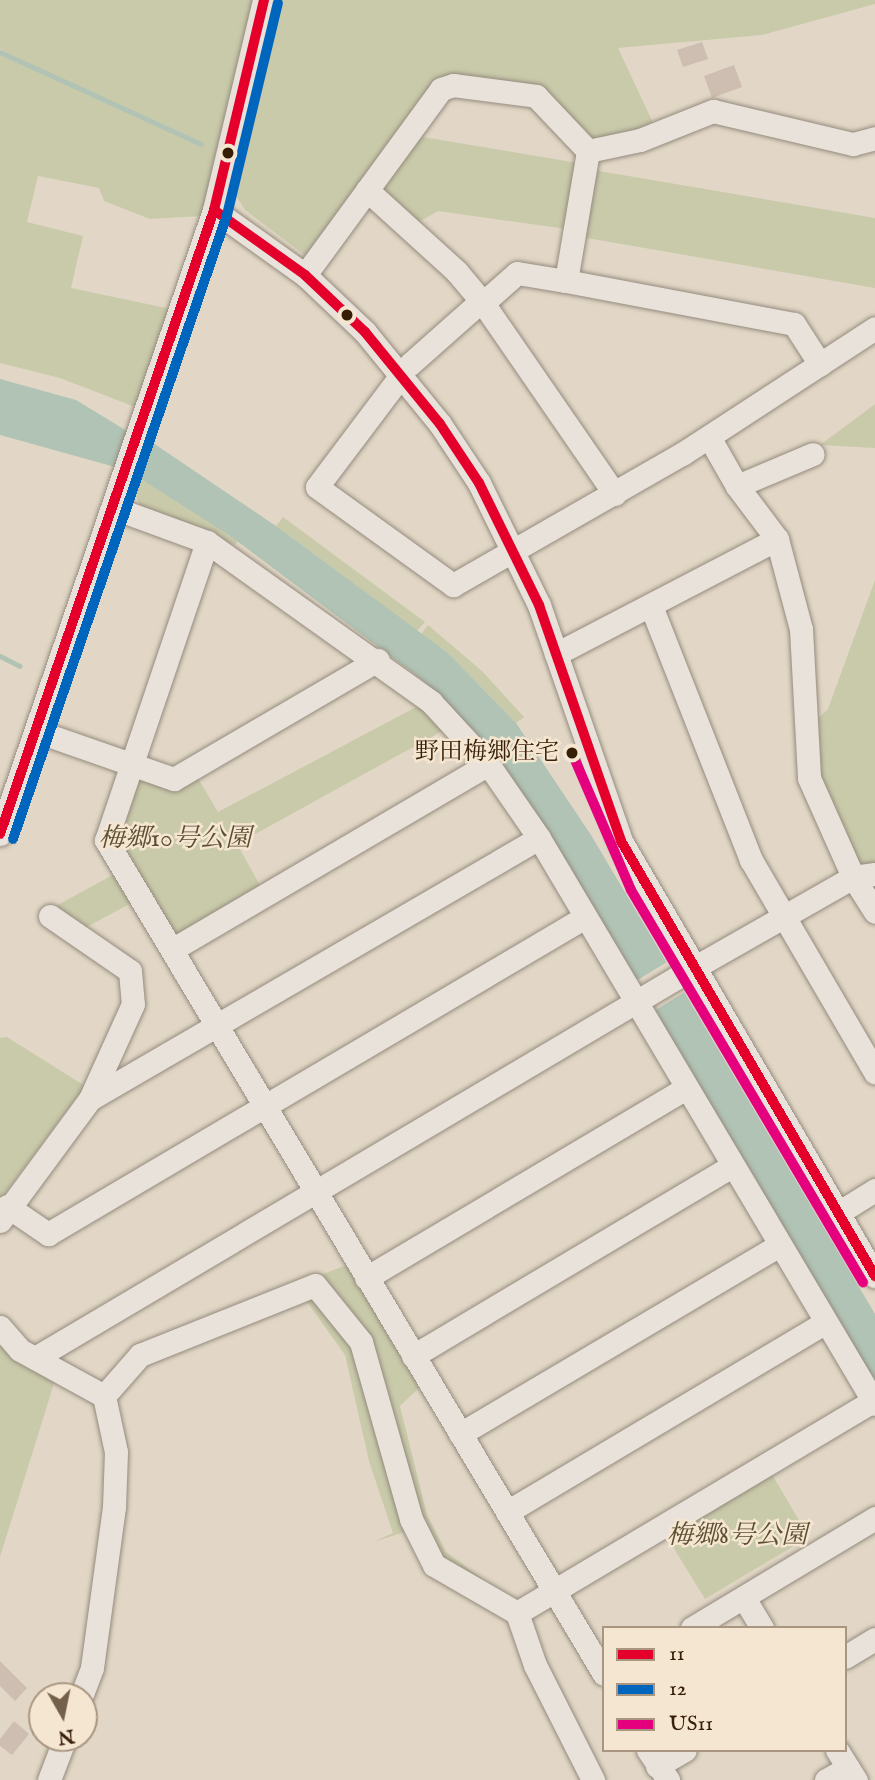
<!DOCTYPE html>
<meta charset="utf-8">
<style>
body{margin:0}
#map{position:relative;width:875px;height:1780px;overflow:hidden;background:#e2d7c6;font-family:"IM FELL English","Noto Serif JP",serif}
div>[style]{position:absolute}
.green>*{inset:0;background:#c9caaa}
.water>*{inset:0;background:#b0c3b5}
.pier>*{inset:0;background:#e2d7c6}
.stream>*{height:5px;margin:-2.5px;padding:0 2.5px;transform-origin:2.5px;border-radius:2.5px;background:#b0c3b5}
.building>*{inset:0;background:#cebdb1}
.roads{filter:drop-shadow(0 0 2px #948b7e) drop-shadow(0 0 2px #948b7e)}
.minor>*{height:23px;margin:-11.5px;padding:0 11.5px;transform-origin:11.5px;border-radius:11.5px;background:#e9e2da}
.bus-1>*{height:10px;margin:-5px;padding:0 5px;transform-origin:5px;border-radius:5px;background:#e4002b}
.bus-2>*{height:10px;margin:-5px;padding:0 5px;transform-origin:5px;border-radius:5px;background:#0065bd}
.bus-3>*{height:10px;margin:-5px;padding:0 5px;transform-origin:5px;border-radius:5px;background:#e5007d}
.dots>*{width:19px;height:19px;translate:-50% -50%;box-sizing:border-box;border:4px solid #f5e6d2;border-radius:50%}
span{translate:-50% -50%;white-space:nowrap;text-align:center;line-height:1.15;-webkit-text-stroke:5px #f5e6d2;paint-order:stroke}
.bus-label{font-size:24px;color:#371f07}
.right{translate:-100% -50%;text-align:right}
.park-label{font-size:26px;color:#5c4f31;font-style:italic}
.legend{position:absolute;left:602px;top:1626px;width:245px;height:126px;box-sizing:border-box;background:#f5e6d2;border:2px solid #a99681;margin:0;padding:9px 12px;list-style:none;font-size:21px;color:#371f07}
.legend li{display:flex;align-items:center;gap:14px;height:35px}
.legend b{width:35px;border:2px solid #a99681}
.north{position:absolute;left:28px;top:1682px;width:70px;height:70px;box-sizing:border-box;background:#f5e6d2;border:2px solid #a99681;border-radius:50%;rotate:171deg;font-size:19px;font-weight:700;line-height:28px;text-align:center;color:#371f07}
.north::after{content:'';display:block;margin:auto;width:24px;height:32px;background:#735f4a;clip-path:polygon(50% 0,100% 100%,50% 72%,0 100%)}
</style>
<div id="map">
<div class="green">
<i style="clip-path:polygon(0 0,253px 0,202px 216px,150px 219px,104px 201px,99px 188px,38px 176px,27px 222px,83px 236px,71px 288px,171px 309px,135px 407px,60px 378px,0 363px,0 54px,72px 87px,0 49px)"></i>
<i style="clip-path:polygon(276px 0,875px 0,875px 4px,762px 35px,618px 48px,654px 125px,593px 141px,539px 87px,453px 77px,306px 256px,245px 210px,236px 196px)"></i>
<i style="clip-path:polygon(417px 136px,578px 163px,566px 229px,438px 211px,417px 223px,383px 193px,382px 185px)"></i>
<i style="clip-path:polygon(593px 170px,875px 218px,875px 288px,581px 237px)"></i>
<i style="clip-path:polygon(875px 404px,875px 448px,820px 445px)"></i>
<i style="clip-path:polygon(141px 479px,191px 508px,238px 541px,235px 545px,141px 508px,136px 496px)"></i>
<i style="clip-path:polygon(283px 517px,425px 622px,417px 631px,276px 526px)"></i>
<i style="clip-path:polygon(875px 580px,875px 868px,854px 863px,819px 778px,812px 724px,828px 709px)"></i>
<i style="clip-path:polygon(428px 625px,482px 671px,524px 717px,516px 723px,448px 653px,421px 634px)"></i>
<i style="clip-path:polygon(418px 706px,444px 730px,237px 844px,261px 887px,181px 935px,173px 933px,117px 838px,136px 779px,196px 775px,218px 812px)"></i>
<i style="clip-path:polygon(118px 872px,135px 901px,83px 929px,54px 907px)"></i>
<i style="clip-path:polygon(7px 1037px,85px 1086px,0 1200px,0 1038px)"></i>
<i style="clip-path:polygon(349px 1264px,422px 1385px,400px 1406px,427px 1515px,446px 1552px,512px 1601px,440px 1559px,420px 1519px,368px 1337px,318px 1276px)"></i>
<i style="clip-path:polygon(305px 1299px,316px 1300px,352px 1345px,408px 1531px,373px 1542px,393px 1533px,369px 1461px,345px 1355px)"></i>
<i style="clip-path:polygon(0 1339px,56px 1377px,0 1557px)"></i>
<i style="clip-path:polygon(770px 1471px,809px 1537px,705px 1599px,665px 1534px)"></i>
</div>
<div class="water">
<i style="clip-path:polygon(0 379px,76px 400px,127px 431px,115px 467px,0 435px)"></i>
<i style="clip-path:polygon(153px 443px,276px 526px,448px 653px,516px 723px,591px 835px,875px 1314px,875px 1383px,561px 853px,494px 751px,425px 682px,229px 535px,141px 479px)"></i>
</div>
<div class="pier">
<i style="clip-path:polygon(667px 962px,685px 992px,654px 1011px,636px 981px)"></i>
</div>
<div class="stream">
<i style="left:0;top:52px;width:221px;rotate:24.6deg"></i>
<i style="left:0;top:656px;width:22px;rotate:27deg"></i>
</div>
<div class="building">
<i style="clip-path:polygon(702px 42px,708px 59px,683px 67px,677px 50px)"></i>
<i style="clip-path:polygon(734px 65px,742px 87px,712px 98px,704px 76px)"></i>
<i style="clip-path:polygon(0 1661px,27px 1688px,15px 1701px,0 1686px)"></i>
<i style="clip-path:polygon(14px 1721px,29px 1734px,12px 1755px,0 1746px,0 1739px)"></i>
</div>
<div class="roads">
<div class="minor">
<i style="left:367px;top:190px;width:122px;rotate:42.3deg"></i>
<i style="left:457px;top:272px;width:40px;rotate:50deg"></i>
<i style="left:483px;top:303px;width:232px;rotate:55.4deg"></i>
<i style="left:214px;top:210px;width:112px;rotate:35.5deg"></i>
<i style="left:305px;top:275px;width:83px;rotate:43.5deg"></i>
<i style="left:365px;top:332px;width:119px;rotate:50.8deg"></i>
<i style="left:440px;top:424px;width:71px;rotate:56.5deg"></i>
<i style="left:479px;top:483px;width:136px;rotate:63.8deg"></i>
<i style="left:539px;top:605px;width:250px;rotate:70.8deg"></i>
<i style="left:621px;top:841px;width:504px;rotate:59.72deg"></i>
<i style="left:305px;top:275px;width:230px;rotate:-53.8deg"></i>
<i style="left:441px;top:89px;width:13px;rotate:-18deg"></i>
<i style="left:453px;top:85px;width:84px;rotate:7.5deg"></i>
<i style="left:536px;top:96px;width:76px;rotate:46.6deg"></i>
<i style="left:566px;top:281px;width:132px;rotate:-80.4deg"></i>
<i style="left:588px;top:151px;width:53px;rotate:-11.9deg"></i>
<i style="left:640px;top:140px;width:79px;rotate:-21.7deg"></i>
<i style="left:713px;top:111px;width:144px;rotate:13.3deg"></i>
<i style="left:853px;top:144px;width:23px;rotate:-15deg"></i>
<i style="left:483px;top:303px;width:45px;rotate:-41.4deg"></i>
<i style="left:517px;top:273px;width:50px;rotate:9.3deg"></i>
<i style="left:566px;top:281px;width:232px;rotate:10.7deg"></i>
<i style="left:794px;top:324px;width:48px;rotate:57deg"></i>
<i style="left:410px;top:364px;width:95px;rotate:-41.6deg"></i>
<i style="left:402px;top:374px;width:141px;rotate:127deg"></i>
<i style="left:317px;top:487px;width:168px;rotate:35.8deg"></i>
<i style="left:453px;top:585px;width:264px;rotate:-29.8deg"></i>
<i style="left:682px;top:454px;width:230px;rotate:-33.1deg"></i>
<i style="left:709px;top:437px;width:56px;rotate:60.3deg"></i>
<i style="left:737px;top:486px;width:66px;rotate:53deg"></i>
<i style="left:777px;top:539px;width:93px;rotate:75.1deg"></i>
<i style="left:801px;top:629px;width:149px;rotate:86.9deg"></i>
<i style="left:809px;top:778px;width:108px;rotate:66deg"></i>
<i style="left:853px;top:877px;width:41px;rotate:57.8deg"></i>
<i style="left:737px;top:486px;width:82px;rotate:-22.8deg"></i>
<i style="left:114px;top:508px;width:99px;rotate:20.1deg"></i>
<i style="left:207px;top:542px;width:275px;rotate:35.5deg"></i>
<i style="left:431px;top:702px;width:84px;rotate:47.4deg"></i>
<i style="left:488px;top:764px;width:90px;rotate:55.4deg"></i>
<i style="left:539px;top:838px;width:658px;rotate:59.3deg"></i>
<i style="left:207px;top:542px;width:315px;rotate:108.7deg"></i>
<i style="left:106px;top:840px;width:971px;rotate:59.16deg"></i>
<i style="left:651px;top:606px;width:273px;rotate:68.5deg"></i>
<i style="left:751px;top:860px;width:246px;rotate:59.7deg"></i>
<i style="left:556px;top:654px;width:249px;rotate:-27.5deg"></i>
<i style="left:39px;top:732px;width:143px;rotate:19.2deg"></i>
<i style="left:174px;top:779px;width:236px;rotate:-30.3deg"></i>
<i style="left:0;top:834px;width:660px;rotate:-71.07deg"></i>
<i style="left:214px;top:210px;width:216px;rotate:-76.6deg"></i>
<i style="left:50px;top:916px;width:97px;rotate:34.5deg"></i>
<i style="left:130px;top:971px;width:33px;rotate:85deg"></i>
<i style="left:133px;top:1004px;width:104px;rotate:114.4deg"></i>
<i style="left:173px;top:949px;width:365px;rotate:-30.4deg"></i>
<i style="left:7px;top:1206px;width:50px;rotate:34.3deg"></i>
<i style="left:48px;top:1234px;width:624px;rotate:-30.55deg"></i>
<i style="left:838px;top:1213px;width:44px;rotate:-31.9deg"></i>
<i style="left:0;top:1221px;width:152px;rotate:-53.6deg"></i>
<i style="left:90px;top:1099px;width:519px;rotate:-30.17deg"></i>
<i style="left:366px;top:1278px;width:372px;rotate:-30.7deg"></i>
<i style="left:0;top:1327px;width:30px;rotate:49deg"></i>
<i style="left:20px;top:1350px;width:96px;rotate:28.7deg"></i>
<i style="left:104px;top:1396px;width:57px;rotate:77.9deg"></i>
<i style="left:116px;top:1452px;width:55px;rotate:92.1deg"></i>
<i style="left:114px;top:1507px;width:162px;rotate:97.8deg"></i>
<i style="left:92px;top:1668px;width:30px;rotate:111deg"></i>
<i style="left:413px;top:1356px;width:371px;rotate:-30.8deg"></i>
<i style="left:35px;top:1358px;width:745px;rotate:-30.66deg"></i>
<i style="left:676px;top:978px;width:204px;rotate:-29.7deg"></i>
<i style="left:853px;top:877px;width:22px;rotate:-8deg"></i>
<i style="left:104px;top:1396px;width:55px;rotate:-48.7deg"></i>
<i style="left:140px;top:1355px;width:188px;rotate:-21.8deg"></i>
<i style="left:315px;top:1285px;width:73px;rotate:51.1deg"></i>
<i style="left:361px;top:1342px;width:184px;rotate:74.2deg"></i>
<i style="left:411px;top:1519px;width:51px;rotate:63.4deg"></i>
<i style="left:434px;top:1565px;width:96px;rotate:30deg"></i>
<i style="left:517px;top:1613px;width:55px;rotate:70.9deg"></i>
<i style="left:535px;top:1665px;width:129px;rotate:63.2deg"></i>
<i style="left:460px;top:1434px;width:371px;rotate:-30.6deg"></i>
<i style="left:507px;top:1512px;width:371px;rotate:-30.8deg"></i>
<i style="left:744px;top:1598px;width:35px;rotate:59deg"></i>
<i style="left:517px;top:1613px;width:414px;rotate:-30.8deg"></i>
<i style="left:692px;top:1628px;width:214px;rotate:-31deg"></i>
<i style="left:845px;top:1657px;width:35px;rotate:-31deg"></i>
<i style="left:648px;top:1750px;width:36px;rotate:56deg"></i>
<i style="left:837px;top:1750px;width:36px;rotate:58deg"></i>
<i style="left:657px;top:1766px;width:32px;rotate:-30deg"></i>
<i style="left:49px;top:1780px;width:45px;rotate:-69.1deg"></i>
<i style="left:826px;top:1780px;width:25px;rotate:-29deg"></i>
</div>
</div>
<div class="bus-1">
<i style="left:214px;top:210px;width:112px;rotate:35.5deg"></i>
<i style="left:305px;top:275px;width:83px;rotate:43.5deg"></i>
<i style="left:365px;top:332px;width:119px;rotate:50.8deg"></i>
<i style="left:440px;top:424px;width:71px;rotate:56.5deg"></i>
<i style="left:479px;top:483px;width:136px;rotate:63.8deg"></i>
<i style="left:539px;top:605px;width:250px;rotate:70.8deg"></i>
<i style="left:621px;top:841px;width:504px;rotate:59.72deg"></i>
<i style="left:0;top:834px;width:660px;rotate:-71.07deg"></i>
<i style="left:214px;top:210px;width:216px;rotate:-76.6deg"></i>
</div>
<div class="bus-2">
<i style="left:13px;top:839px;width:660px;rotate:-71.07deg"></i>
<i style="left:227px;top:215px;width:218px;rotate:-76.5deg"></i>
</div>
<div class="bus-3">
<i style="left:572px;top:753px;width:149px;rotate:66.7deg"></i>
<i style="left:631px;top:890px;width:456px;rotate:59.4deg"></i>
</div>
<div class="dots">
<i style="left:228px;top:153px;background:#371f07"></i>
<i style="left:347px;top:315px;background:#371f07"></i>
<i style="left:572px;top:753px;background:#371f07"></i>
</div>
<div class="bus-label">
<span class="right" style="left:559px;top:753px">野田梅郷住宅</span>
</div>
<div class="park-label">
<span style="left:175px;top:839px">梅郷10号公園</span>
<span style="left:737px;top:1536px">梅郷8号公園</span>
</div>
<ul class="legend">
<li><b style="height:9px;background:#e4002b"></b>11</li>
<li><b style="height:9px;background:#0065bd"></b>12</li>
<li><b style="height:9px;background:#e5007d"></b>US11</li>
</ul>
<div class="north">N</div>
</div>
